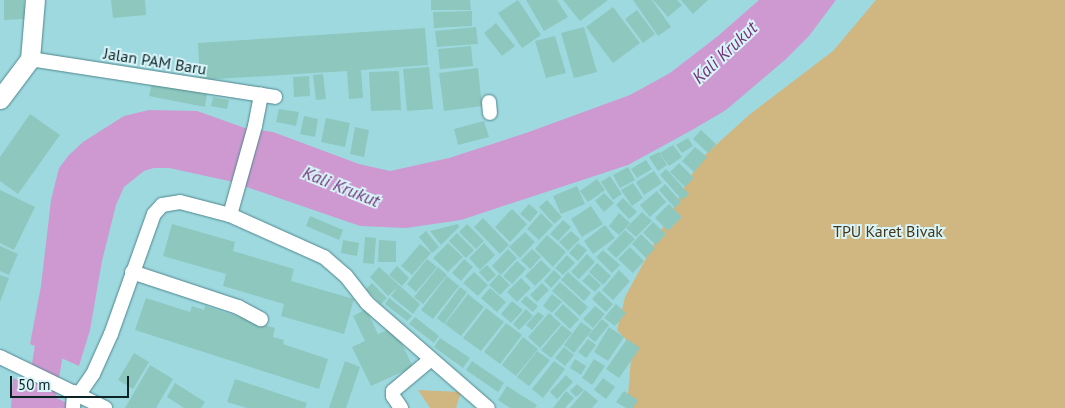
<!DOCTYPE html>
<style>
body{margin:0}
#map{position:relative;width:1065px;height:408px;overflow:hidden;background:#9fd9e0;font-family:"PT Sans",sans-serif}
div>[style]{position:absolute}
.green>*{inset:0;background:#d0b681}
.water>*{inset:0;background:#ce99d1}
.river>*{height:29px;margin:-14.5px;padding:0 14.5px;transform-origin:14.5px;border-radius:14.5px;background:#ce99d1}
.building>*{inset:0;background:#8ec7be}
.roads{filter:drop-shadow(0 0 1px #4e868c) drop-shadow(0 0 1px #4e868c)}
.street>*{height:14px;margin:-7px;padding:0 7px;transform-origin:7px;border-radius:7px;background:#fff}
.secondary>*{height:19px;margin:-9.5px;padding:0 9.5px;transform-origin:9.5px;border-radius:9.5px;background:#fff}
span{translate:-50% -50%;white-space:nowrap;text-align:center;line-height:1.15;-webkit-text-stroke:4px #d8f4f8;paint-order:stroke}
.street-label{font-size:16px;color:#0c2426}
.park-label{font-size:16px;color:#453617}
.water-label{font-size:18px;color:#743478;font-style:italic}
.scale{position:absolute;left:10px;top:376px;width:119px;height:22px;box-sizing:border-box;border:2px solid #0c2426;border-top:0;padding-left:6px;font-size:15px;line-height:18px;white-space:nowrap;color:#0c2426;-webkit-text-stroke:4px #d8f4f8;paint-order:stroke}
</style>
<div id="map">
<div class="green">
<i style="clip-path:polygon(876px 0,1065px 0,1065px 408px,627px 408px,632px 346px,617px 330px,625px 297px,689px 179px,706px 154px,749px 115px,833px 51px)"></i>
<i style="clip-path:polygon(418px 390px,461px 392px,456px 408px,430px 408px)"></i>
</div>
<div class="water">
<i style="clip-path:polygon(759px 0,836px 0,809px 36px,786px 59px,726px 110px,692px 130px,628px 165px,461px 220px,406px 228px,360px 226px,229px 181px,169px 168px,154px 168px,144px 171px,124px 187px,116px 205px,102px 261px,90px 330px,79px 366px,30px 344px,41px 286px,51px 200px,59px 168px,69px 155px,83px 142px,124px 116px,149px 110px,197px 111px,245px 128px,273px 132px,359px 164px,390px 171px,449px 158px,526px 133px,630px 95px,670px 73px,718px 36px)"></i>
<i style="clip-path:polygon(13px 378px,67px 403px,67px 408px,11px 408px)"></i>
</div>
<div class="river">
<i style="left:39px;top:408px;width:95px;rotate:-80.9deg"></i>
</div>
<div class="building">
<i style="clip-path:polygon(4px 0,24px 0,25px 19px,4px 20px)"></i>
<i style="clip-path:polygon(111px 0,145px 0,146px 15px,113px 18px)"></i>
<i style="clip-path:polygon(431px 0,470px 0,471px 10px,431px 10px)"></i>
<i style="clip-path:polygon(518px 0,541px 35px,522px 48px,498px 13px)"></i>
<i style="clip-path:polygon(526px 0,557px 0,568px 17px,544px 31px)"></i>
<i style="clip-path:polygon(563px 0,608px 0,580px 21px)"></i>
<i style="clip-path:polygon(633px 0,652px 0,671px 27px,658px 36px)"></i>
<i style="clip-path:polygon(653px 0,677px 0,682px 5px,668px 17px)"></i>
<i style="clip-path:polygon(681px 0,708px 0,693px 14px)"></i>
<i style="clip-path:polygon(613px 7px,640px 43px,613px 63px,586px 27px)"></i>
<i style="clip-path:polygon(637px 10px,655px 34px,643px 43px,625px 19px)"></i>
<i style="clip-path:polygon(472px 11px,472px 26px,434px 28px,433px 12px)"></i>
<i style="clip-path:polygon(496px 23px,515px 46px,502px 56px,484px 33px)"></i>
<i style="clip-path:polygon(476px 27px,478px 44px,437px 47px,435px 31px)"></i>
<i style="clip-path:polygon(584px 27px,597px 72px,574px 78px,561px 33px)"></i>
<i style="clip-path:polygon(425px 28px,428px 65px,361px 70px,363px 98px,349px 99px,347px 71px,200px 80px,198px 43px)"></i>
<i style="clip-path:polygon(555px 36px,566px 73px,546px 78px,535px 41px)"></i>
<i style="clip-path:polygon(471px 46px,473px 66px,440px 69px,438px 49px)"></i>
<i style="clip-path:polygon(429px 67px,433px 109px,407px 111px,403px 69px)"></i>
<i style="clip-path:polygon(478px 68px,482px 106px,444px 111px,439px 73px)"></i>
<i style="clip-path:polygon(399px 71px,401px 110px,371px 111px,369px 72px)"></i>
<i style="clip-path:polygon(323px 74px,326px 99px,316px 100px,313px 75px)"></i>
<i style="clip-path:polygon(309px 76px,310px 96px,294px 97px,293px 77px)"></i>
<i style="clip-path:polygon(152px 83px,207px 94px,205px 107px,149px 96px)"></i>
<i style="clip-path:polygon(213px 97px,229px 100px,227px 109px,211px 106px)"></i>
<i style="clip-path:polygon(279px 109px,299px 112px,296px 126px,276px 122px)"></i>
<i style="clip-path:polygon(30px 114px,60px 135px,18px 194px,0 181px,0 157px)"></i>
<i style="clip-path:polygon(304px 116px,318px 119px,315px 137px,300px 134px)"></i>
<i style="clip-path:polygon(326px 118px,350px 123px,345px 147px,321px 142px)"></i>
<i style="clip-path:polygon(484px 121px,489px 137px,458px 145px,454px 129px)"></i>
<i style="clip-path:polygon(355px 127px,369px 130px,364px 157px,350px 154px)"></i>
<i style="clip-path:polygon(701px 130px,716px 144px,708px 153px,693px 139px)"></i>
<i style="clip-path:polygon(688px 138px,693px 146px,682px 153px,676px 145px)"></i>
<i style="clip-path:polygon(673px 145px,682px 157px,669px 166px,660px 153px)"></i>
<i style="clip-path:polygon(695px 147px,707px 157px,694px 172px,682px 161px)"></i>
<i style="clip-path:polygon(659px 152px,667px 165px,658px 171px,649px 157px)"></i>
<i style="clip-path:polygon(646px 160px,652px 169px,637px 178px,631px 169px)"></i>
<i style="clip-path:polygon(679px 163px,694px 178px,685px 187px,670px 172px)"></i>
<i style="clip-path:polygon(628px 167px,635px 180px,620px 188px,613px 175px)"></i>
<i style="clip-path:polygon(666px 169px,689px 194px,682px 200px,660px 175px)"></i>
<i style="clip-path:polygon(654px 171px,662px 183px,644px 195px,636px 182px)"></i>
<i style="clip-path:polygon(610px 176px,622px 194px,613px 200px,601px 182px)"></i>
<i style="clip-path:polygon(597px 179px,605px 190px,588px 202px,580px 191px)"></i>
<i style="clip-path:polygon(633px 183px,643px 198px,632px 206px,621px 190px)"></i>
<i style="clip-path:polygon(665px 184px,681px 202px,675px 208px,659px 190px)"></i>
<i style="clip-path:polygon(577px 186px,585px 204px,561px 214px,553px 196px)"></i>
<i style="clip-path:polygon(0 190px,35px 207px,14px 250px,0 243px)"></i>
<i style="clip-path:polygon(657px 191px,666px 202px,650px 217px,640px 205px)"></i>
<i style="clip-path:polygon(604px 193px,614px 203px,604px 212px,595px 201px)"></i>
<i style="clip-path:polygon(623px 198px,637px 212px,629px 219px,616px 205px)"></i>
<i style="clip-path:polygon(547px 200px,562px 217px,554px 224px,539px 207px)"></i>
<i style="clip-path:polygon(529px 204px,538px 212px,530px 222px,520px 214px)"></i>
<i style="clip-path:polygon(669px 204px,682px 217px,668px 231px,655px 218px)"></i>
<i style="clip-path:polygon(591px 206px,603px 224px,582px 237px,571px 219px)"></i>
<i style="clip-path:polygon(512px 209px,527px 224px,510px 242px,495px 227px)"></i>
<i style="clip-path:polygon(642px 212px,652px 221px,636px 237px,626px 228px)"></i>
<i style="clip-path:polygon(541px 213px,553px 225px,539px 240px,527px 229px)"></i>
<i style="clip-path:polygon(619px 213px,630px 223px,619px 235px,609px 226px)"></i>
<i style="clip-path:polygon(310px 216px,343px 230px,339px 240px,306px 226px)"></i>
<i style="clip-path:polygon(483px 218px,509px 245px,500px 254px,474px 227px)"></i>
<i style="clip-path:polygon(563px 220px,571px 227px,558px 241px,550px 234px)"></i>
<i style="clip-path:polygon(653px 222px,666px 234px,656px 245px,643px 233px)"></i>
<i style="clip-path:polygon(172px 224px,235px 242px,233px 251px,294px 269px,291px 281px,354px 299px,344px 334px,281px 316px,284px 304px,223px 286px,226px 274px,163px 256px)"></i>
<i style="clip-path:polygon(458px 224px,459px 227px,441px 245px,430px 231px)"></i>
<i style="clip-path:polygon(467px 224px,484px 241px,476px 249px,459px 232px)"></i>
<i style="clip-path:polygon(605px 225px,615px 238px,593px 254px,584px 241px)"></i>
<i style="clip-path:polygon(625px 230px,635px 239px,616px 258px,607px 249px)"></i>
<i style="clip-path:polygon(426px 231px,439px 247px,432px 253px,419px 237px)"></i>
<i style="clip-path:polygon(571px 231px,580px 239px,568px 251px,559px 242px)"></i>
<i style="clip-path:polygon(525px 232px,535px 242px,520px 258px,509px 247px)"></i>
<i style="clip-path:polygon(457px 233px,474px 250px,466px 258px,449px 241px)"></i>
<i style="clip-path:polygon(641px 234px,655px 248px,646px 258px,632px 244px)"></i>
<i style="clip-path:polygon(547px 235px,566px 252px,553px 267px,535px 249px)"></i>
<i style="clip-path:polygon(365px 237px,376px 238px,374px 264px,363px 263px)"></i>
<i style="clip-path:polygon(343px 240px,359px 243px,357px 256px,341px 253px)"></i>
<i style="clip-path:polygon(379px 240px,396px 241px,396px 262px,378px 262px)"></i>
<i style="clip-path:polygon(448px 243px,463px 257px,448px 272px,433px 258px)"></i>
<i style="clip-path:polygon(484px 243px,495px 255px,480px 270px,469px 258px)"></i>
<i style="clip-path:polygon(578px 243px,587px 250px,578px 261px,569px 253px)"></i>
<i style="clip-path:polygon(420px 244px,431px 253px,412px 275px,401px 266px)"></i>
<i style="clip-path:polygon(0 246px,18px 254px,9px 275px,0 271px)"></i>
<i style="clip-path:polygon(630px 247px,644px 261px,633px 273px,618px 259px)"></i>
<i style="clip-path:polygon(508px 249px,517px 258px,501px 275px,492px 266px)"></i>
<i style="clip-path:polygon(532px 249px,541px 257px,530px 269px,521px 260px)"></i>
<i style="clip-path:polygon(603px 250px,620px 265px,612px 273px,596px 257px)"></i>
<i style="clip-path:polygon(587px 254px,595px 262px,579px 279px,571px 272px)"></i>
<i style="clip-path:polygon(567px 255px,575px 263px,563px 275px,555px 268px)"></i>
<i style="clip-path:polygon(427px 259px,437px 267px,416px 292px,407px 284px)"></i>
<i style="clip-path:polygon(464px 259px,473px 267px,461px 281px,452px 273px)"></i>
<i style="clip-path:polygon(541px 260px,551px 270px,535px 286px,525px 276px)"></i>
<i style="clip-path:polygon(517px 261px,526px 269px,512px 284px,503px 276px)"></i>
<i style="clip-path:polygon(597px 263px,611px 276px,603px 285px,589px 272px)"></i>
<i style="clip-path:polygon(487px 265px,496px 275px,488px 282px,479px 272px)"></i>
<i style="clip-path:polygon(397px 266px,409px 278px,402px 286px,389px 275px)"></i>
<i style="clip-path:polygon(379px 267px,420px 304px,413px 314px,391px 296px,398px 287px,388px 296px,370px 277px)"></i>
<i style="clip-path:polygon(438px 267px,447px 275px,423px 304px,414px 297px)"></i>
<i style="clip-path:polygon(554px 270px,561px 277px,551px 288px,544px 281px)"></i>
<i style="clip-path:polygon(619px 270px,630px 281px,613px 300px,602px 290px)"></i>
<i style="clip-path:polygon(474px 272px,488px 285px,478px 296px,463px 283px)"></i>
<i style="clip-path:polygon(568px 272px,591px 293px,584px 301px,561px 280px)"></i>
<i style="clip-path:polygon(499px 274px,510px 285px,500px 295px,489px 285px)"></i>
<i style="clip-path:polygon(589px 274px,601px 285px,595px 292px,582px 281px)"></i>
<i style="clip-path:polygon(0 275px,9px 278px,0 302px)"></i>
<i style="clip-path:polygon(447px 276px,459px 286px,433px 319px,421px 310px)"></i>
<i style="clip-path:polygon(521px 278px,531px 288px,517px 302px,507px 292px)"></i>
<i style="clip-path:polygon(560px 282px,588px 307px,580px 316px,552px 291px)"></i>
<i style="clip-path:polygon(372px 283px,387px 298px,381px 304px,366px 289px)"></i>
<i style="clip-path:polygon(542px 283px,549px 290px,537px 302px,530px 295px)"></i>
<i style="clip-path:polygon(460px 287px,467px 292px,444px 324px,437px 318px)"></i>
<i style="clip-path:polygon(490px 288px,506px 302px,497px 312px,481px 298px)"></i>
<i style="clip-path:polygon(599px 291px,613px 304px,606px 312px,592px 299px)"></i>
<i style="clip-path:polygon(468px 294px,484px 307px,461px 336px,445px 324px)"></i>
<i style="clip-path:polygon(552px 294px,562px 302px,552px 313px,543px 306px)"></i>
<i style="clip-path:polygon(526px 296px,538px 306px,533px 312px,521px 302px)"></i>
<i style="clip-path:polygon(146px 298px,190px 312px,192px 306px,204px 310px,205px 306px,275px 328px,273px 337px,284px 340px,283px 344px,328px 359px,319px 389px,135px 330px)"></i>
<i style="clip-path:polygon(389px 298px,412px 316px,407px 321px,385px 304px)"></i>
<i style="clip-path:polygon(512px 301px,523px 310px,511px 323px,501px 314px)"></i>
<i style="clip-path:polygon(563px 304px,579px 319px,570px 329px,554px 314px)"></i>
<i style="clip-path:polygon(616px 304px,626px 313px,615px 326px,604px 318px)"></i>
<i style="clip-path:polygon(595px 306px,605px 314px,593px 328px,583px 319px)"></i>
<i style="clip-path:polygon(486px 308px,504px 322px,481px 351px,463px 338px)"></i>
<i style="clip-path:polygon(366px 309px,378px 334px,394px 327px,413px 367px,371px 386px,352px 347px,365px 341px,353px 316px)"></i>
<i style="clip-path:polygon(526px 309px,533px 316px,519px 330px,513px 324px)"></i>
<i style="clip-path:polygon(538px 312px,544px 316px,532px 330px,526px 325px)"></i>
<i style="clip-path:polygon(549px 313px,561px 324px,540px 348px,528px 337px)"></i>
<i style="clip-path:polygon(415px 317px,439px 336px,434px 343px,409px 324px)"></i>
<i style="clip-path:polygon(602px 319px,609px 325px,595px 342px,588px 336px)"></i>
<i style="clip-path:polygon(581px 322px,592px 330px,574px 353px,564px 345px)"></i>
<i style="clip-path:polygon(506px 323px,522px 335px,500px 364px,484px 352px)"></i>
<i style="clip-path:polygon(562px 325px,572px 333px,551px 358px,541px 350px)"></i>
<i style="clip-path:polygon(609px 327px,624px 337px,608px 361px,594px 352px)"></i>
<i style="clip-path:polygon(523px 337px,538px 349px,516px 376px,502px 365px)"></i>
<i style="clip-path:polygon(440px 338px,470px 358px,463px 368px,434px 347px)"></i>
<i style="clip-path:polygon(588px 339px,596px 345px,586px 358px,578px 352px)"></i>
<i style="clip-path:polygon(627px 339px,640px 348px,619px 378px,606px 369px)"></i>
<i style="clip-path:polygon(564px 347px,574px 355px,565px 366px,555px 358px)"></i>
<i style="clip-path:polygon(537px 351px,550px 360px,529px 386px,517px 377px)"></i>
<i style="clip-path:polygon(134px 353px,149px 362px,133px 389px,118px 380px)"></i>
<i style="clip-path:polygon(575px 359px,586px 366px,581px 375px,570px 368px)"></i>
<i style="clip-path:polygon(594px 359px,605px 366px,592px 385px,582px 378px)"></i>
<i style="clip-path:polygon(345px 361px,360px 367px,346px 408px,329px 408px)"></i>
<i style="clip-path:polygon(472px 361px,504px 383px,498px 392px,466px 370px)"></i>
<i style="clip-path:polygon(554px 361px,565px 369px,543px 398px,532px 389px)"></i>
<i style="clip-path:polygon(150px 365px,173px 379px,156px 408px,125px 408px)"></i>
<i style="clip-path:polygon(566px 375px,573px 382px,557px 399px,550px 392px)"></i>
<i style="clip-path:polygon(603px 378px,615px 387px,606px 399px,594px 390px)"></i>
<i style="clip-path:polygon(235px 379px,307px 403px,305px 408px,247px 408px,227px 402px)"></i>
<i style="clip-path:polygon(175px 383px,205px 402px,201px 408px,184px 408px,167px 397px)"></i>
<i style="clip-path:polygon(577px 384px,584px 390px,576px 397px,570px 391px)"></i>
<i style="clip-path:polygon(507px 386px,537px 405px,535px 408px,510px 408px,498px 400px)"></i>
<i style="clip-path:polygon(585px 390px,598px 401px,592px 408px,570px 408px)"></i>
<i style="clip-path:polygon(566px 391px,574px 398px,565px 408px,553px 408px)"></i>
<i style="clip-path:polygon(624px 391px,638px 400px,633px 408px,626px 408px,616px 402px)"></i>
</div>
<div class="roads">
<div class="street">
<i style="left:30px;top:59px;width:248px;rotate:8.8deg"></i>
<i style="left:489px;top:102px;width:11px;rotate:85deg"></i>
<i style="left:230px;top:215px;width:92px;rotate:-74.3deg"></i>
<i style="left:255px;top:126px;width:32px;rotate:-79deg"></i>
<i style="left:132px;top:272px;width:112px;rotate:18.3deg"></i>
<i style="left:238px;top:307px;width:26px;rotate:28deg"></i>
<i style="left:0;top:357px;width:117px;rotate:25.9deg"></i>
<i style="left:79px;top:394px;width:24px;rotate:-55deg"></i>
<i style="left:93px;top:374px;width:44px;rotate:-65.8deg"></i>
<i style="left:111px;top:334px;width:127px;rotate:-70.3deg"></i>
<i style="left:154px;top:214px;width:12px;rotate:-48deg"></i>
<i style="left:162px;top:205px;width:18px;rotate:-9deg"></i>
<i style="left:180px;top:202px;width:52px;rotate:14.6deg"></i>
<i style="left:230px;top:215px;width:103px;rotate:24.1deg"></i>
<i style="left:324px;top:257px;width:29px;rotate:41deg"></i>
<i style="left:346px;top:276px;width:34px;rotate:52deg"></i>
<i style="left:367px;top:303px;width:160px;rotate:41deg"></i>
<i style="left:73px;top:408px;width:16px;rotate:-86deg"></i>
<i style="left:401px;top:408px;width:14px;rotate:-124deg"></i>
<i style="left:393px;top:396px;width:5px;rotate:-90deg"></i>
<i style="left:393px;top:391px;width:48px;rotate:-40deg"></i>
</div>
<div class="secondary">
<i style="left:0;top:99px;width:50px;rotate:-53.1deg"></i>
<i style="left:30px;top:59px;width:59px;rotate:-85.2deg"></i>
</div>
</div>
<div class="street-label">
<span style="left:155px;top:61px;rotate:9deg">Jalan PAM Baru</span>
</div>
<div class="park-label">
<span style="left:888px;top:231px">TPU Karet Bivak</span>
</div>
<div class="water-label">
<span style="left:725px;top:53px;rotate:-43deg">Kali Krukut</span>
<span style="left:341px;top:187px;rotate:22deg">Kali Krukut</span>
</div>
<div class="scale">50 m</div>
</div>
